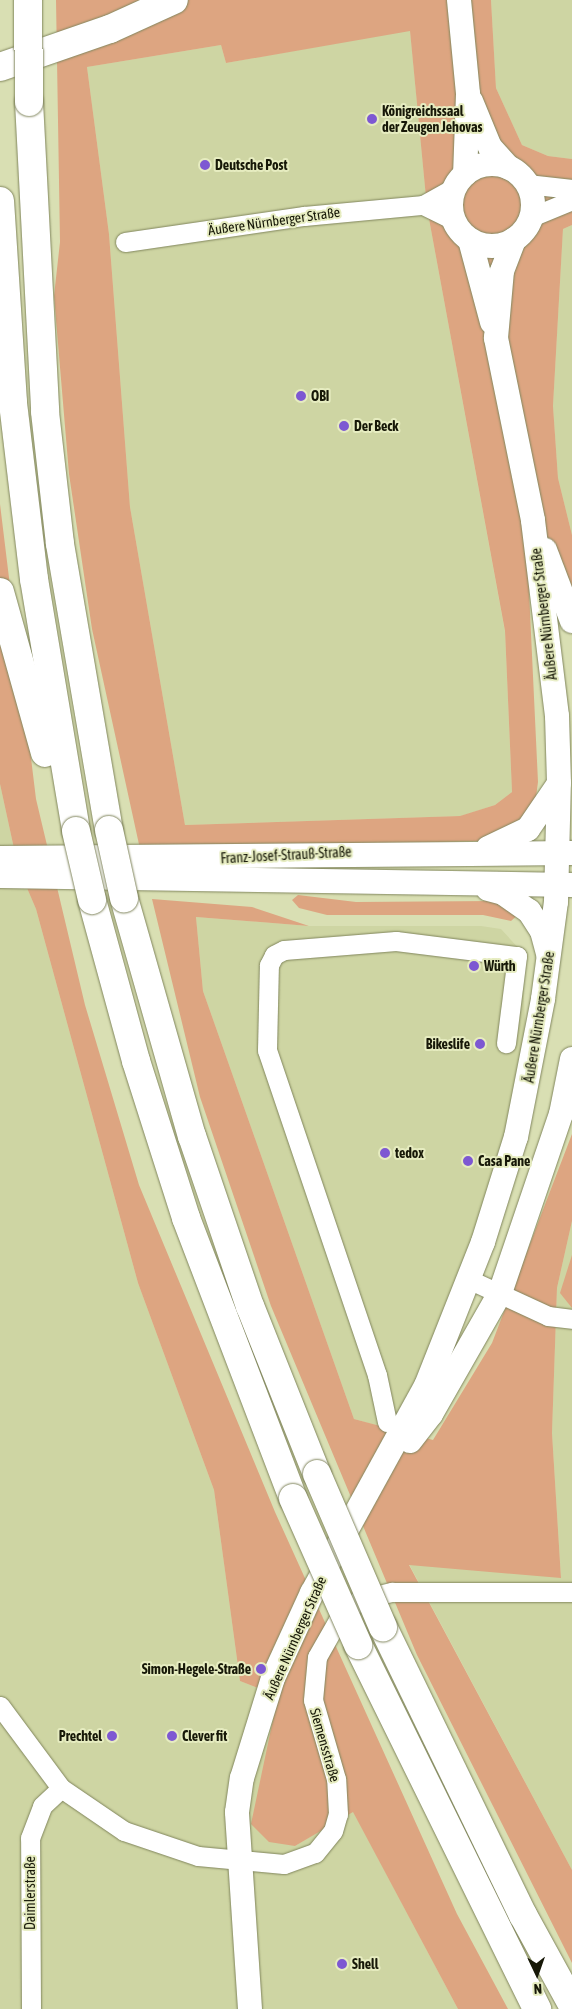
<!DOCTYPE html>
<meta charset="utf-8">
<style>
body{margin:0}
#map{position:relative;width:572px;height:2009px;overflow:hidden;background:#d9dfb3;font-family:"Asap Condensed",sans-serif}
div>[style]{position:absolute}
.built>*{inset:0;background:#ced5a3}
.green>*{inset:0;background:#dda581}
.roads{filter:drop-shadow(0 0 1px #81865d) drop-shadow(0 0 1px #81865d)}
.minor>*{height:19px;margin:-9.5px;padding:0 9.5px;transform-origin:9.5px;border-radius:9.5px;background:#fff}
.major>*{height:24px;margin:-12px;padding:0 12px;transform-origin:12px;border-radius:12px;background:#fff}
.major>.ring{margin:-12px;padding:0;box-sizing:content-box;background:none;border:24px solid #fff;border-radius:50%}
.highway>*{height:28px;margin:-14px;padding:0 14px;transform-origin:14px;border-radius:14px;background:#fff}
.bridges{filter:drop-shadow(0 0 1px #81865d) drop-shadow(0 0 1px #81865d)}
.highway-bridge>*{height:28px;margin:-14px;padding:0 14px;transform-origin:14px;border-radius:14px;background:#fff}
.dots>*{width:14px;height:14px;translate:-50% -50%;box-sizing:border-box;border:2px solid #e6ecc0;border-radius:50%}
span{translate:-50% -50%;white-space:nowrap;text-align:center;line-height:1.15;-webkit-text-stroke:4px #e6ecc0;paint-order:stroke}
.poi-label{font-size:14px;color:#171808;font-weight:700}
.left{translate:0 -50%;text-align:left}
.right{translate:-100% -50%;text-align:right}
.street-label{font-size:14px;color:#171808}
.north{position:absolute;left:512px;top:1949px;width:50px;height:50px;-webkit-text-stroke:4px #e6ecc0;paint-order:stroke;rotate:177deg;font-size:14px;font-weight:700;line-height:20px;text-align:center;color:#171808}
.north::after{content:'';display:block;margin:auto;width:18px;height:22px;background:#171808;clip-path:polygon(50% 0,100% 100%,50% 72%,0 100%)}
</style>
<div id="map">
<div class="built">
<i style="clip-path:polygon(491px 0,572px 0,572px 159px,548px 156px,522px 145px,496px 88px)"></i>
<i style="clip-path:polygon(410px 30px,427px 208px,505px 632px,512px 792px,495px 805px,461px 816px,185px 825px,130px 507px,109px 234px,87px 67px,221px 45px,226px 63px)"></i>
<i style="clip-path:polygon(572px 225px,572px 535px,558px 478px,553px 406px,563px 229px)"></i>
<i style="clip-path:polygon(0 784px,18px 867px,36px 909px,138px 1283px,214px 1490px,240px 1681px,278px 1696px,295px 1846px,353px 1811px,458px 2009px,0 2009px)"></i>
<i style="clip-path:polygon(196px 917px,309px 926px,481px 926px,501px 929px,522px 952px,525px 1022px,520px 1076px,494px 1176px,448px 1303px,393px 1430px,354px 1419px,203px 991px)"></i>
<i style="clip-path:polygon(572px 1221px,572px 1870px,409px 1564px,561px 1577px,552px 1433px,557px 1288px)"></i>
</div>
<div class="green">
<i style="clip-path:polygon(evenodd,56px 0,491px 0,496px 88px,522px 145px,548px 156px,572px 159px,572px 225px,563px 229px,553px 406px,558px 478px,572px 535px,572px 595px,568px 583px,529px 591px,538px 782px,536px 797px,516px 827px,482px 841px,140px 849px,92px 629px,69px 474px,54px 296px,60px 242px,56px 0,410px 31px,427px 208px,505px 631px,512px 792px,495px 805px,460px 816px,185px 825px,130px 507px,109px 234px,87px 67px,221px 45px,226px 63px,410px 31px)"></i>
<i style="clip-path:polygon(0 504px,36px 799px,85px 1005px,139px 1185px,275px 1512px,457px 1914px,508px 2009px,458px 2009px,353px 1812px,295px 1846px,269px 1842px,251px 1824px,278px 1696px,240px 1681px,214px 1490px,138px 1283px,36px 909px,18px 867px,0 784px)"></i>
<i style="clip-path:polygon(298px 895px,356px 902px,494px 901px,520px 913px,511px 921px,483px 915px,327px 915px,299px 908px,292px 900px)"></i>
<i style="clip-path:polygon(152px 899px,252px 907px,309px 926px,196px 917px,203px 991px,354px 1419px,433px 1440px,492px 1343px,572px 1134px,572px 1221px,557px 1288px,552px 1433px,561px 1578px,409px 1565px,572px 1870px,572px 1963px,417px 1655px,271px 1306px,200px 1097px)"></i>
<i style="clip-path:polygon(572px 1255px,572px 1308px,560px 1293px)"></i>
</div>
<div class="roads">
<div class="minor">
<i style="left:527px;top:184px;width:45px;rotate:6.3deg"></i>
<i style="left:423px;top:205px;width:34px;rotate:26deg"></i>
<i style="left:531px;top:217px;width:44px;rotate:-22.5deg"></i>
<i style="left:125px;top:242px;width:181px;rotate:-8.3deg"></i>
<i style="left:304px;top:216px;width:120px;rotate:-5.3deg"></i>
<i style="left:423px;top:205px;width:37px;rotate:-29deg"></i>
<i style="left:468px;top:1279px;width:88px;rotate:24.8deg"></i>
<i style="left:548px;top:1316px;width:24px;rotate:7deg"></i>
<i style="left:387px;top:1422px;width:48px;rotate:-102deg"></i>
<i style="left:377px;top:1375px;width:343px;rotate:-108.7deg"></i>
<i style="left:267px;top:1050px;width:85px;rotate:-88.7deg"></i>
<i style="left:269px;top:965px;width:11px;rotate:-63deg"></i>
<i style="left:274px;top:955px;width:11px;rotate:-27deg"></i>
<i style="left:284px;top:950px;width:112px;rotate:-4.6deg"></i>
<i style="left:396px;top:941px;width:122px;rotate:7.1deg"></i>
<i style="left:517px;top:956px;width:88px;rotate:97.2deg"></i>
<i style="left:0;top:1706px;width:102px;rotate:53.4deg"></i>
<i style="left:61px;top:1788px;width:76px;rotate:34.3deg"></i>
<i style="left:124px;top:1831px;width:78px;rotate:18.7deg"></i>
<i style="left:198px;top:1856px;width:86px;rotate:5.3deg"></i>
<i style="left:284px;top:1864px;width:33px;rotate:-20deg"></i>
<i style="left:315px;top:1853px;width:28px;rotate:-51deg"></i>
<i style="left:333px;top:1831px;width:18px;rotate:-74deg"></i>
<i style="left:338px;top:1814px;width:35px;rotate:-93deg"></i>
<i style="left:336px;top:1779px;width:82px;rotate:-106.2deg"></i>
<i style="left:313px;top:1700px;width:43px;rotate:-84.7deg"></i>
<i style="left:317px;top:1657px;width:43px;rotate:-60.4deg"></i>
<i style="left:338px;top:1620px;width:29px;rotate:-44deg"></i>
<i style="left:359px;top:1600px;width:34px;rotate:-14deg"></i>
<i style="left:392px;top:1592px;width:180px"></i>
<i style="left:31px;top:2009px;width:171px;rotate:-90.3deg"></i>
<i style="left:30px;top:1838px;width:34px;rotate:-69deg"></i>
<i style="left:42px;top:1806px;width:26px;rotate:-43deg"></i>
</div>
<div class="major">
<i style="left:459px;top:0;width:94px;rotate:84.5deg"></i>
<i style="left:468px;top:94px;width:80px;rotate:92.1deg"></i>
<i style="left:471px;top:101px;width:50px;rotate:67.6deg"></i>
<i style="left:490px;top:147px;width:28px;rotate:48deg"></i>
<i class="ring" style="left:451px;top:164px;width:58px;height:58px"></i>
<i style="left:470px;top:240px;width:85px;rotate:75deg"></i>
<i style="left:545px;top:550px;width:76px;rotate:69.2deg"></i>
<i style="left:488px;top:848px;width:44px;rotate:-25.4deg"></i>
<i style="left:528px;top:829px;width:53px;rotate:-55.7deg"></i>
<i style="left:0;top:858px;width:572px;rotate:-0.5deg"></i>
<i style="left:0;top:876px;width:572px;rotate:0.9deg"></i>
<i style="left:488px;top:889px;width:16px;rotate:15deg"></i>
<i style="left:503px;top:893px;width:32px;rotate:35deg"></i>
<i style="left:529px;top:911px;width:24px;rotate:57deg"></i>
<i style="left:542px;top:931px;width:23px;rotate:75deg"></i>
<i style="left:410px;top:1441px;width:34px;rotate:-52deg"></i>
<i style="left:431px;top:1414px;width:139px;rotate:-60.3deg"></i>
<i style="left:500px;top:1293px;width:189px;rotate:-71.2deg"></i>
<i style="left:561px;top:1114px;width:56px;rotate:-78.7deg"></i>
<i style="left:250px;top:2009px;width:197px;rotate:-93.8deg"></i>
<i style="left:237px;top:1812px;width:34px;rotate:-82deg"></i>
<i style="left:242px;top:1778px;width:105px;rotate:-72.8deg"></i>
<i style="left:273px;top:1678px;width:94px;rotate:-65.4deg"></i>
<i style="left:312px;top:1593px;width:236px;rotate:-61.2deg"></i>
<i style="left:426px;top:1386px;width:155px;rotate:-68.4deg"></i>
<i style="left:483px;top:1242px;width:110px;rotate:-72.6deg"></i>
<i style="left:516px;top:1137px;width:141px;rotate:-78.9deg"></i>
<i style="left:543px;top:999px;width:98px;rotate:-82.4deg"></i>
<i style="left:556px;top:902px;width:119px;rotate:-88.6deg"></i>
<i style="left:559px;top:783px;width:67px;rotate:-91.7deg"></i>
<i style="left:557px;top:716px;width:197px;rotate:-97deg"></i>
<i style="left:533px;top:520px;width:186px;rotate:-101.5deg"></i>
<i style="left:496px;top:338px;width:67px;rotate:-84.9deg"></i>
<i style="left:502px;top:271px;width:34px;rotate:-69deg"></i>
</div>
<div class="highway">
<i style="left:0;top:67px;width:116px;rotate:-19.1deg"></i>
<i style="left:110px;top:29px;width:70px;rotate:-24.4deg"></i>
<i style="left:29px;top:102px;width:310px;rotate:87deg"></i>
<i style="left:45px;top:412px;width:133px;rotate:83.5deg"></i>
<i style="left:60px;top:544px;width:290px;rotate:80.3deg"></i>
<i style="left:0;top:201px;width:202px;rotate:86.3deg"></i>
<i style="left:13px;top:403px;width:177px;rotate:83.2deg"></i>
<i style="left:34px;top:579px;width:255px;rotate:80.5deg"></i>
<i style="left:0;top:592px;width:167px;rotate:74.4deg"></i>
<i style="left:124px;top:898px;width:248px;rotate:74.1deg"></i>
<i style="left:192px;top:1136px;width:180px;rotate:71.2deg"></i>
<i style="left:250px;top:1306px;width:181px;rotate:68.3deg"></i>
<i style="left:92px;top:900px;width:167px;rotate:74.7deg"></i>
<i style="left:136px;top:1061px;width:165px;rotate:72.3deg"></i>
<i style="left:186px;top:1218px;width:300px;rotate:69.1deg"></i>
<i style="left:383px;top:1627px;width:320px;rotate:64.1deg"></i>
<i style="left:523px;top:1915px;width:102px;rotate:61.2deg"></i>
<i style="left:358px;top:1645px;width:406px;rotate:63.8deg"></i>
</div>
</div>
<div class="bridges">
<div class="highway-bridge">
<i style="left:28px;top:0;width:102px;rotate:89.4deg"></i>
<i style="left:109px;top:830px;width:70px;rotate:77.6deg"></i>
<i style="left:76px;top:831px;width:71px;rotate:76.9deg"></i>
<i style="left:317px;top:1474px;width:167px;rotate:66.7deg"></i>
<i style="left:293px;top:1498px;width:161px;rotate:66.1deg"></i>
</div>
</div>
<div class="dots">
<i style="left:372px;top:119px;background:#7d58d2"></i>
<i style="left:205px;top:165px;background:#7d58d2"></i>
<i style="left:301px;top:396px;background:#7d58d2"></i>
<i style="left:344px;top:426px;background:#7d58d2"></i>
<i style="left:474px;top:966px;background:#7d58d2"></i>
<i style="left:480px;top:1044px;background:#7d58d2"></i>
<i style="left:385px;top:1153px;background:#7d58d2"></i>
<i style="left:468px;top:1161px;background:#7d58d2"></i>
<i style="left:261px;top:1669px;background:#7d58d2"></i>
<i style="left:112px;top:1736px;background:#7d58d2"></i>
<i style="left:172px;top:1736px;background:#7d58d2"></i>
<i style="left:342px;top:1964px;background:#7d58d2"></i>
</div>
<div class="poi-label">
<span class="left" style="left:382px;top:119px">Königreichssaal<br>der Zeugen Jehovas</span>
<span class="left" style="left:215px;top:165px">Deutsche Post</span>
<span class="left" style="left:311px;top:396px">OBI</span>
<span class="left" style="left:354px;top:426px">Der Beck</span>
<span class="left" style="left:484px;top:966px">Würth</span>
<span class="right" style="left:470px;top:1044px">Bikeslife</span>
<span class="left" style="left:395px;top:1153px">tedox</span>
<span class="left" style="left:478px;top:1161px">Casa Pane</span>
<span class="right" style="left:251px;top:1669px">Simon-Hegele-Straße</span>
<span class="right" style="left:102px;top:1736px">Prechtel</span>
<span class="left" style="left:182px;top:1736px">Clever fit</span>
<span class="left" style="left:352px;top:1964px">Shell</span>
</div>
<div class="street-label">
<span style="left:274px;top:221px;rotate:-8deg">Äußere Nürnberger Straße</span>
<span style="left:544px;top:614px;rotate:-97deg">Äußere Nürnberger Straße</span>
<span style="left:286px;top:855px;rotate:-3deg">Franz-Josef-Strauß-Straße</span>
<span style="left:539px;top:1017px;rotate:-81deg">Äußere Nürnberger Straße</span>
<span style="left:295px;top:1638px;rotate:-66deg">Äußere Nürnberger Straße</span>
<span style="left:325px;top:1745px;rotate:74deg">Siemensstraße</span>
<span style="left:30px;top:1893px;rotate:-90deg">Daimlerstraße</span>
</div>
<div class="north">N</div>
</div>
